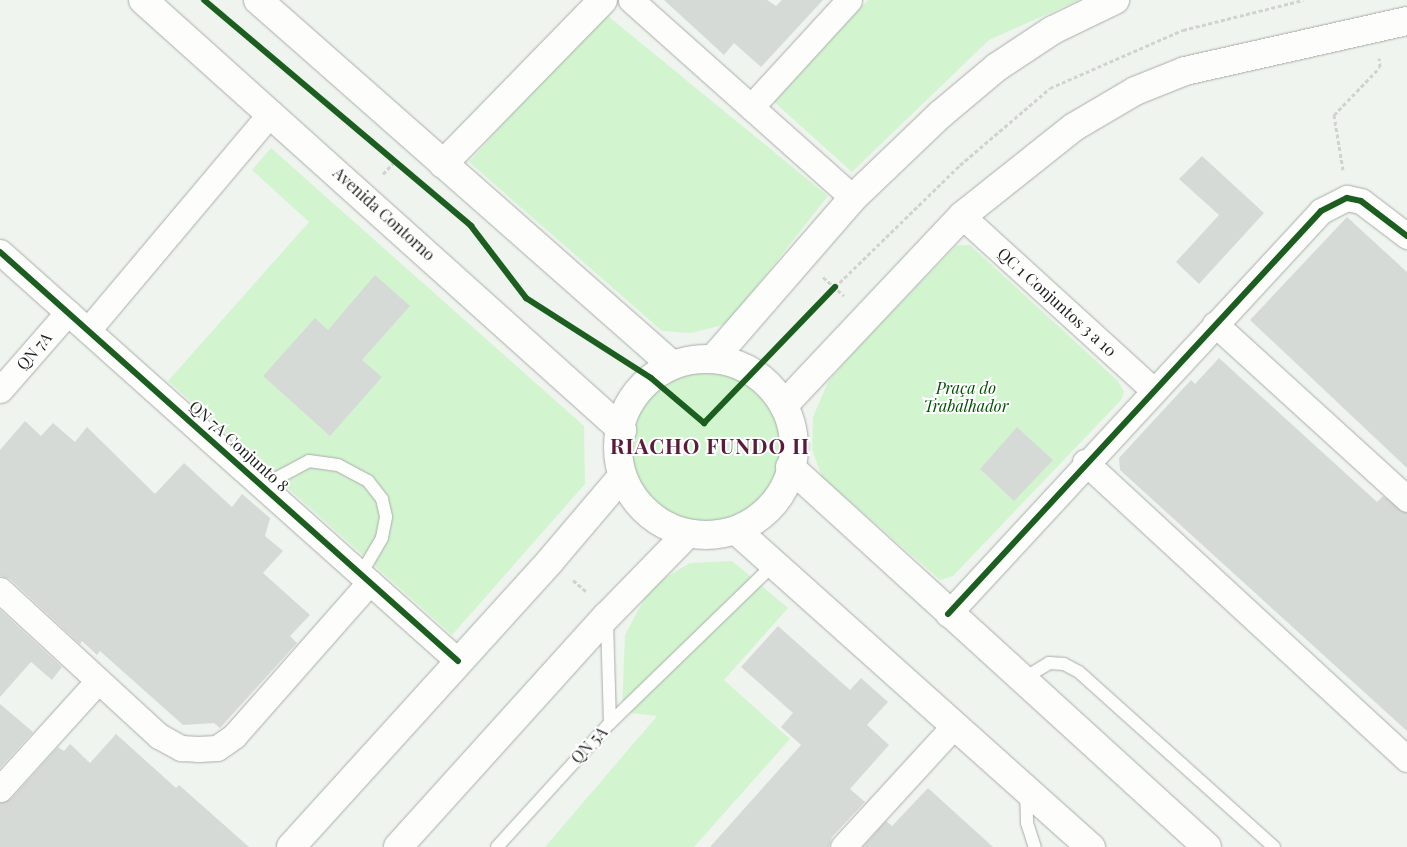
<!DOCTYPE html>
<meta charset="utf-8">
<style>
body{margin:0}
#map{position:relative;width:1407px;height:847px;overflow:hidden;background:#eff4ee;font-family:"Playfair Display",serif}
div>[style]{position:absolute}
.green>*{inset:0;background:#d2f5d0}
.round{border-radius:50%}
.building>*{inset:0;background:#d6dad6}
.path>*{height:3px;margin-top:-1.5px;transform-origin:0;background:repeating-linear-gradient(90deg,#d1d3d0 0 4px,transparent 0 6.5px)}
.roads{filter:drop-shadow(0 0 1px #a9ada9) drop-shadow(0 0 1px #a9ada9)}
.service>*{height:12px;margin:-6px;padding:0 6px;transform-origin:6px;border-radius:6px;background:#fdfdfc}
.minor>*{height:25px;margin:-12.5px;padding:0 12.5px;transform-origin:12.5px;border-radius:12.5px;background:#fdfdfc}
.tertiary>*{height:28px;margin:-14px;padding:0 14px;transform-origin:14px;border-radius:14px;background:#fdfdfc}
.secondary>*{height:28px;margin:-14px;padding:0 14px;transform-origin:14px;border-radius:14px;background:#fdfdfc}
.secondary>.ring{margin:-14px;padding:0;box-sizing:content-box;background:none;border:28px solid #fdfdfc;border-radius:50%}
.cycleway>*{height:6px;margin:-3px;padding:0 3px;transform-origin:3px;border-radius:3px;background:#1b5e20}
span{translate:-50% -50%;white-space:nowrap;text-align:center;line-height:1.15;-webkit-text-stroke:4px #fff;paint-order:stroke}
.street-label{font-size:16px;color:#1b1e1b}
.park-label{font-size:16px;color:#004f03;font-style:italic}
.district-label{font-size:21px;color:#5b1b3b;font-weight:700;letter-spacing:1px}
</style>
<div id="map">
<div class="green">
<i style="clip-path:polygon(868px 0,1079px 0,989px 40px,852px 172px,773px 101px)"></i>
<i style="clip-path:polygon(603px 12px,828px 196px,727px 324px,691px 333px,662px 331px,469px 162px)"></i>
<i style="clip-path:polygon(271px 148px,584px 426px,585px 484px,452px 635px,168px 381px,309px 222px,252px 170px)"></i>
<i style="clip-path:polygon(957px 245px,970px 245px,1118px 381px,1124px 392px,1121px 400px,953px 576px,940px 580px,822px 477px,812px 450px,813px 417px,828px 382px,856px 349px)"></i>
<i class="round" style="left:631px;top:372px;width:150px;height:150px"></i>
<i style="clip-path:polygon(732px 561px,788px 608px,724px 680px,790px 739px,694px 847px,545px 847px,657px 716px,622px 712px,625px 635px,651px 586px,690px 563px)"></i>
</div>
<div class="building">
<i style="clip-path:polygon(664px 0,767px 0,776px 6px,782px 0,823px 0,761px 67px,734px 43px,724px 55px)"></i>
<i style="clip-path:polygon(1202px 156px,1264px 213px,1199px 284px,1176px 262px,1219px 215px,1179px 179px)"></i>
<i style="clip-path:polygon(1347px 217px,1407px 272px,1407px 468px,1250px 320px)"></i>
<i style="clip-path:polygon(375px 275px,410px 306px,362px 360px,382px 377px,330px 436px,263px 376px,315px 318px,328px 330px)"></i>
<i style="clip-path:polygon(1219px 358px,1377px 502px,1383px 496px,1407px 513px,1407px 731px,1120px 470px,1119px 458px,1191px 380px,1195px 384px)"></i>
<i style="clip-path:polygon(25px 421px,41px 436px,53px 423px,75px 442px,87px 427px,155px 494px,184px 463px,232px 507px,242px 494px,270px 518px,265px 536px,283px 551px,263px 573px,310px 615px,290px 636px,297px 643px,220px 728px,214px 723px,183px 725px,100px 651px,97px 655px,82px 641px,80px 644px,10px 579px,0 576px,0 450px)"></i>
<i style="clip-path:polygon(1017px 427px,1053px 460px,1014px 501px,980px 469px)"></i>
<i style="clip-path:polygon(0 610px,62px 667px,52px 680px,31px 662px,0 697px)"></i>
<i style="clip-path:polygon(778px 626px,850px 690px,861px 678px,888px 702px,867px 725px,889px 745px,850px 789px,865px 802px,832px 837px,829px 847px,710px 847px,801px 745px,781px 727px,793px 713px,741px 667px)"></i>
<i style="clip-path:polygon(0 704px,33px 732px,0 768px)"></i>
<i style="clip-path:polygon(116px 734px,176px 788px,179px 785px,249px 847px,0 847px,0 803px,11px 799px,58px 747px,64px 751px,70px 744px,90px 763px)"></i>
<i style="clip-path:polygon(928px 788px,993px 847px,863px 847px,886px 821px,892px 826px)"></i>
</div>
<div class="path">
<i style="left:1343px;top:170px;width:56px;rotate:-99.3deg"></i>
<i style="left:1334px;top:115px;width:66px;rotate:-46.2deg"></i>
<i style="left:1380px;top:67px;width:9px;rotate:-96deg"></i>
<i style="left:383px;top:174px;width:19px;rotate:-47deg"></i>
<i style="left:823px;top:277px;width:28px;rotate:42deg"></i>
<i style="left:835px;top:287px;width:175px;rotate:-44.3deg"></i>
<i style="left:960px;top:165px;width:118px;rotate:-40.5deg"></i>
<i style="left:1050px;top:88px;width:145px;rotate:-23.6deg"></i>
<i style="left:1183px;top:30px;width:124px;rotate:-14deg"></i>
<i style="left:573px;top:580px;width:18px;rotate:41deg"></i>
</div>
<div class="roads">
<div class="service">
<i style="left:262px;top:486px;width:53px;rotate:-28deg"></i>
<i style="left:309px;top:461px;width:29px;rotate:8deg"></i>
<i style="left:338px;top:465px;width:34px;rotate:28deg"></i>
<i style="left:368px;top:481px;width:23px;rotate:52deg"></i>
<i style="left:382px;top:499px;width:18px;rotate:77deg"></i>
<i style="left:386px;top:517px;width:21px;rotate:101deg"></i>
<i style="left:382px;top:538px;width:42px;rotate:120.3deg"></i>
<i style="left:1021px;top:680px;width:33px;rotate:-31deg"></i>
<i style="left:1049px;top:663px;width:15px;rotate:4deg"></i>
<i style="left:1064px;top:664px;width:17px;rotate:28deg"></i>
<i style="left:1079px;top:672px;width:262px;rotate:41.9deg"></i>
<i style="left:610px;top:723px;width:228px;rotate:-44.1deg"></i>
<i style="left:1026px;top:791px;width:32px;rotate:88deg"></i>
<i style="left:1027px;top:823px;width:25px;rotate:72deg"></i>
<i style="left:497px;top:847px;width:168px;rotate:-47.7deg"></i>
<i style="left:610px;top:723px;width:104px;rotate:-91.7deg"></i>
</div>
<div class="minor">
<i style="left:631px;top:0;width:297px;rotate:41.7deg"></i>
<i style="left:751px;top:107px;width:145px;rotate:-47.5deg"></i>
<i style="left:962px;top:216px;width:257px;rotate:42.3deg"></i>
<i style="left:0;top:252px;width:614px;rotate:41.77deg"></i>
<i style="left:1215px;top:324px;width:260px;rotate:42.3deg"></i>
<i style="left:88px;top:330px;width:284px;rotate:-49.9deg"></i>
<i style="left:0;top:390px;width:103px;rotate:-48.9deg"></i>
<i style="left:1085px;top:462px;width:438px;rotate:42.7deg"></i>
<i style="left:0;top:590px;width:216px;rotate:42.6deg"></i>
<i style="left:159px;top:736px;width:25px;rotate:29deg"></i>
<i style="left:181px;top:748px;width:17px;rotate:3deg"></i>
<i style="left:198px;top:749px;width:19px;rotate:-3deg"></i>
<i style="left:217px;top:748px;width:21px;rotate:-35deg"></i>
<i style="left:234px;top:736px;width:205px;rotate:-48.6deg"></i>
<i style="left:948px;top:614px;width:549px;rotate:-47.21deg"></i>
<i style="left:1321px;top:211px;width:29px;rotate:-27deg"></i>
<i style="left:1347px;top:198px;width:14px;rotate:12deg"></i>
<i style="left:1361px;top:201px;width:58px;rotate:37.3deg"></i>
<i style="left:0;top:789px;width:146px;rotate:-47.8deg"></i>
<i style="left:843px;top:847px;width:164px;rotate:-47.5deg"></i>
</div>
<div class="tertiary">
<i style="left:443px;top:164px;width:229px;rotate:-45.7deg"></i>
</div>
<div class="secondary">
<i style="left:143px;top:0;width:644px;rotate:41.91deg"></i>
<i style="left:258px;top:0;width:552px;rotate:41.4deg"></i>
<i style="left:714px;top:358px;width:212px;rotate:-49deg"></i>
<i style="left:853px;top:198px;width:122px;rotate:-43.7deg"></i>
<i style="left:941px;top:114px;width:73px;rotate:-40deg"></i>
<i style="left:997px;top:67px;width:67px;rotate:-33.5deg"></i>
<i style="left:1053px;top:30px;width:69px;rotate:-25.8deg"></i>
<i class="ring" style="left:618px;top:359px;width:148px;height:148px"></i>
<i style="left:784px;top:405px;width:260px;rotate:-46.7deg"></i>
<i style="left:962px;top:216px;width:143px;rotate:-38.5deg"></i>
<i style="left:1074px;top:127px;width:71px;rotate:-30.5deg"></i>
<i style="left:1135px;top:91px;width:54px;rotate:-21.8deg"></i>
<i style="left:1185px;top:71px;width:228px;rotate:-12.7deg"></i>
<i style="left:790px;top:467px;width:564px;rotate:42.34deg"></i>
<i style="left:737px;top:531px;width:475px;rotate:41.8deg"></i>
<i style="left:291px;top:847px;width:387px;rotate:-47.8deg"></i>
<i style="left:551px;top:560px;width:106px;rotate:-49.6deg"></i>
<i style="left:398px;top:847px;width:312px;rotate:-47.9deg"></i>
<i style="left:607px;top:616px;width:113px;rotate:-45.7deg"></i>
</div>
</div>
<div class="cycleway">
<i style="left:204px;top:0;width:350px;rotate:40.2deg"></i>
<i style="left:471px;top:226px;width:91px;rotate:52.6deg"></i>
<i style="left:526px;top:298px;width:148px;rotate:32.6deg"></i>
<i style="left:651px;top:378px;width:70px;rotate:40.3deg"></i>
<i style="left:704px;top:423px;width:189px;rotate:-46.1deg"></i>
<i style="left:0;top:252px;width:614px;rotate:41.77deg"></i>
<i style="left:948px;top:614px;width:549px;rotate:-47.21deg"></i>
<i style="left:1321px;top:211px;width:29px;rotate:-27deg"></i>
<i style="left:1347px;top:198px;width:14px;rotate:12deg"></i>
<i style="left:1361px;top:201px;width:58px;rotate:37.3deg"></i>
</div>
<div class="street-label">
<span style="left:384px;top:214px;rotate:42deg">Avenida Contorno</span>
<span style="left:1057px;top:302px;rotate:42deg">QC 1 Conjuntos 3 a 10</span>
<span style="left:34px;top:351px;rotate:-49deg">QN 7A</span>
<span style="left:239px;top:446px;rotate:42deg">QN 7A Conjunto 8</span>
<span style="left:589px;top:745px;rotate:-46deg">QN 5A</span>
</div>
<div class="park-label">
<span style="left:966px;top:397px">Praça do<br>Trabalhador</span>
</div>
<div class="district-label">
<span style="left:710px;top:445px">RIACHO FUNDO II</span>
</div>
</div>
